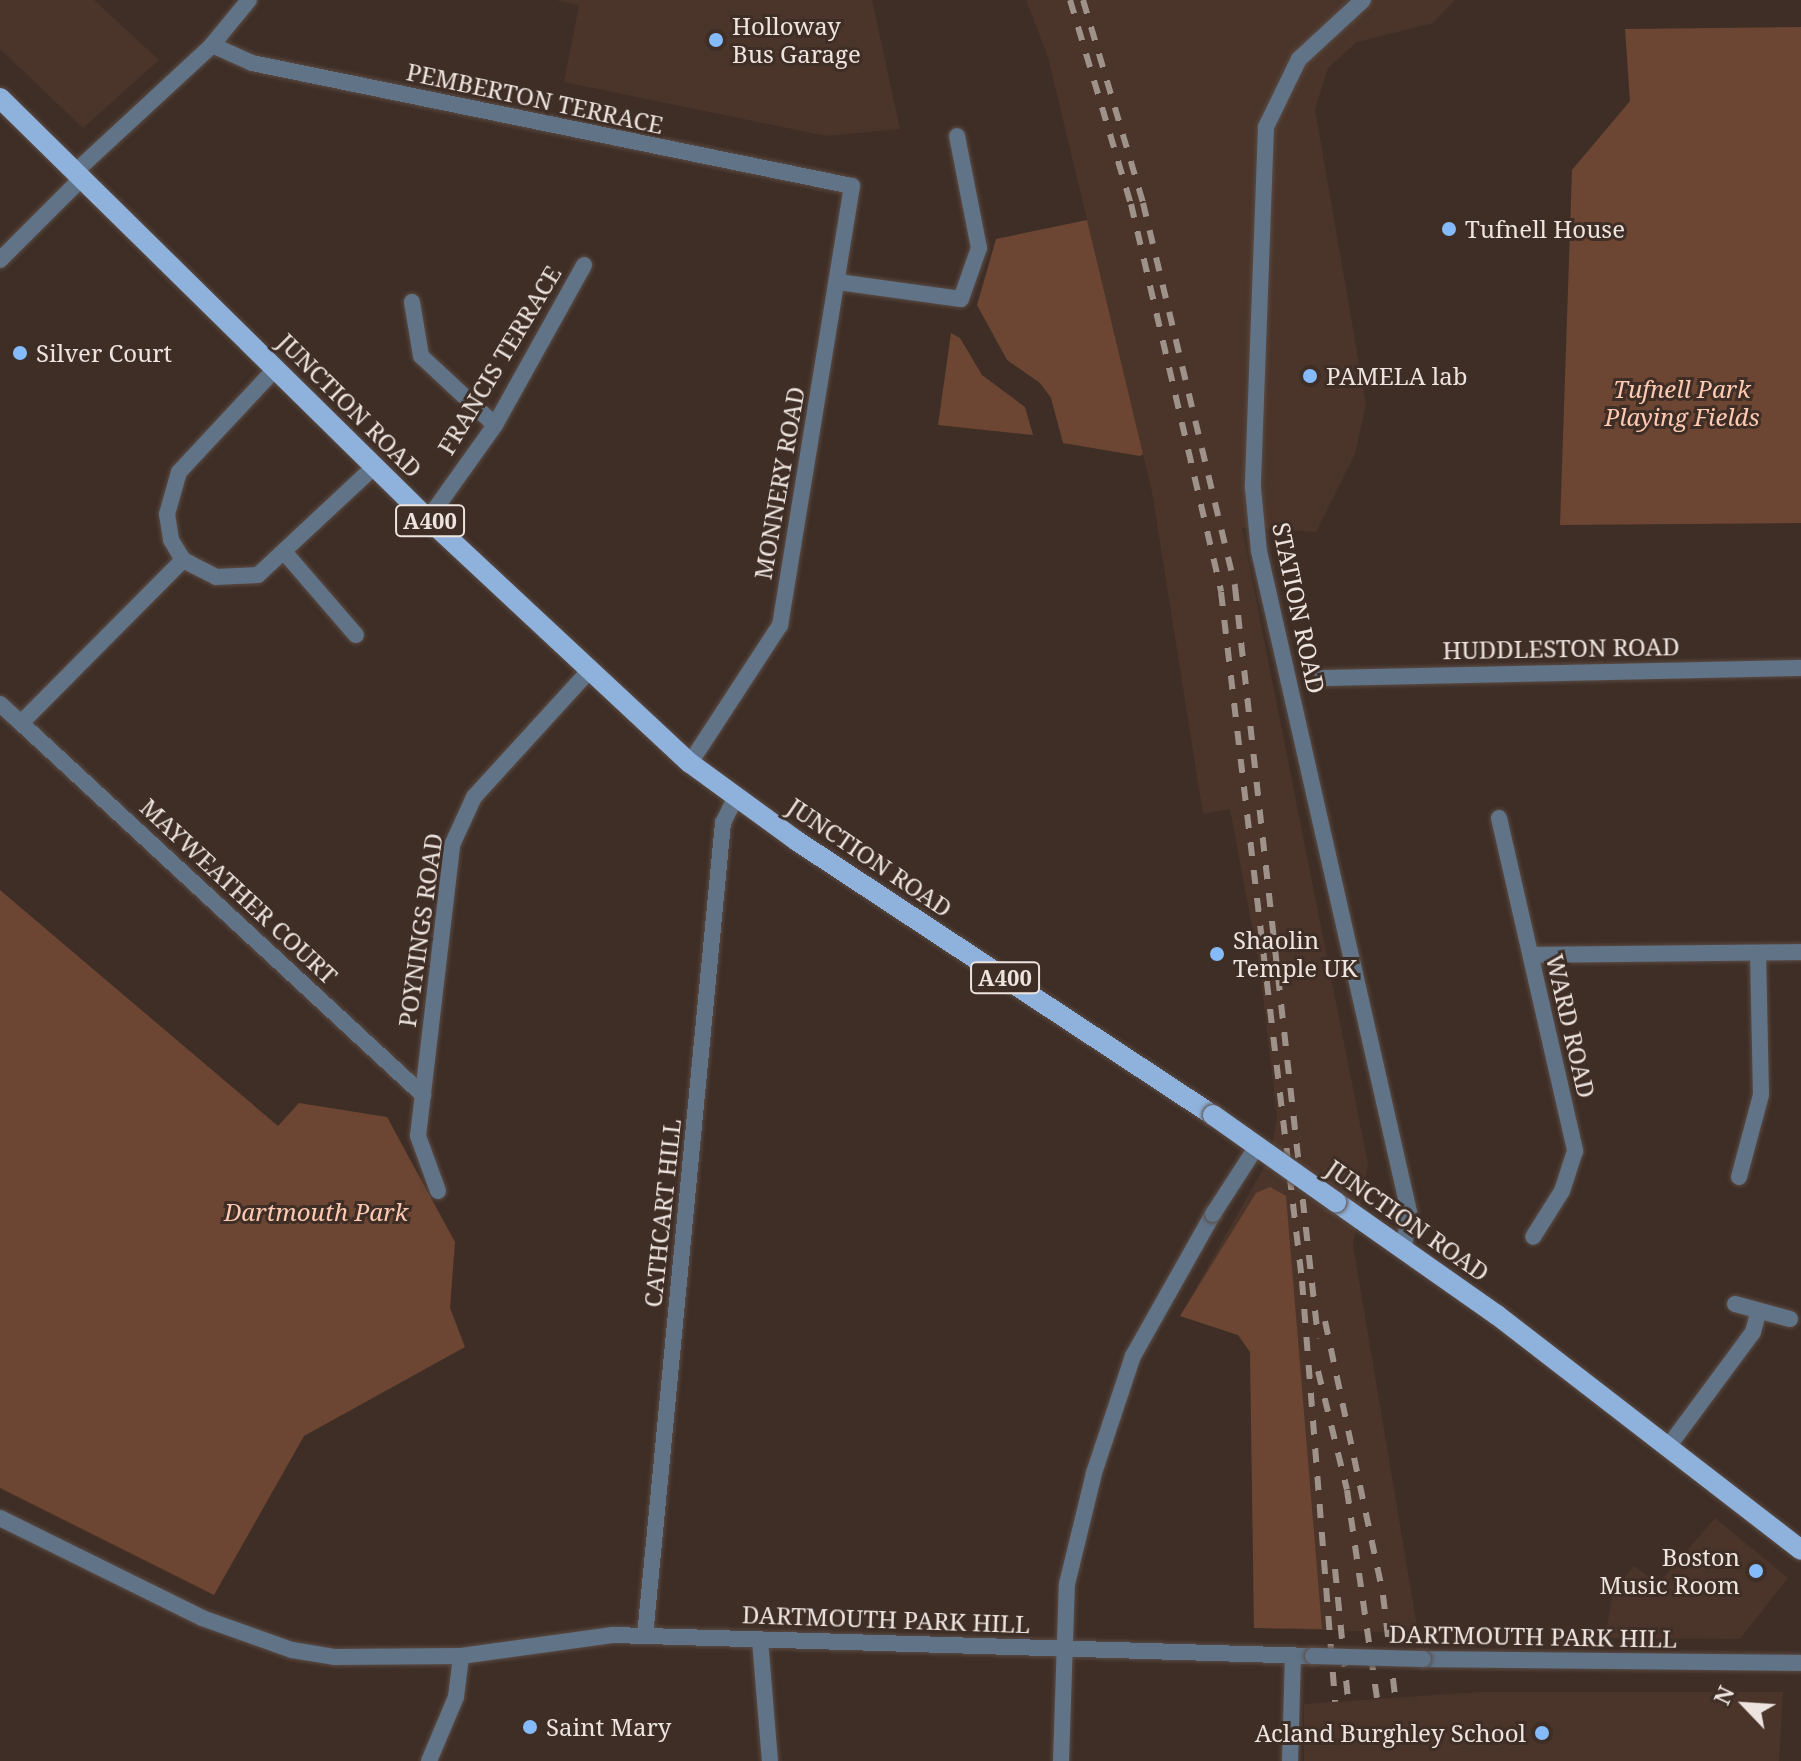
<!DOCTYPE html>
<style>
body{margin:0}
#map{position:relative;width:1801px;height:1761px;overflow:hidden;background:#3e2e26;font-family:"Noto Serif",serif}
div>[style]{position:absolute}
.built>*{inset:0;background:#4b352a}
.green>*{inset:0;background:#6c4633}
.roads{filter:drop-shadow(0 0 2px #5a4b44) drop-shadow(0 0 2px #5a4b44)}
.pedestrian>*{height:16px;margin:-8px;padding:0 8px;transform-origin:8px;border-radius:8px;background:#617387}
.minor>*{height:16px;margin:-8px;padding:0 8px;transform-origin:8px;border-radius:8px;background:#617387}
.tertiary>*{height:16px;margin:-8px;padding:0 8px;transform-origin:8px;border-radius:8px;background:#617387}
.primary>*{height:20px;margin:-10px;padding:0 10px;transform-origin:10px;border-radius:10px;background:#8fb2dd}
.rail>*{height:6px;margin-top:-3px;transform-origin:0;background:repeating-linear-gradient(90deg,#9f928b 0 14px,transparent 0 28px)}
.bridges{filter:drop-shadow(0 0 2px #5a4b44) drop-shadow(0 0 2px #5a4b44)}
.minor-bridge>*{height:16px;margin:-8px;padding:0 8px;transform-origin:8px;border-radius:8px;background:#617387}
.tertiary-bridge>*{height:16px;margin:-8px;padding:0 8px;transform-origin:8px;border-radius:8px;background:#617387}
.primary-bridge>*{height:20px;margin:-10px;padding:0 10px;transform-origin:10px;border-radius:10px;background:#8fb2dd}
.dots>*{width:22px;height:22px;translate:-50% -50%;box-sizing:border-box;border:4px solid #3e2e26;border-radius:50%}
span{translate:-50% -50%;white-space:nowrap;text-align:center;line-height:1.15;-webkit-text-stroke:6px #3e2e26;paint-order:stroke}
.shield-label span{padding:2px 6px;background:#3e2e26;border:2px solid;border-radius:6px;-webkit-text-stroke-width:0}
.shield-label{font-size:22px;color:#eee4df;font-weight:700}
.poi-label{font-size:24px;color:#eee4df}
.left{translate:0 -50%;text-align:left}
.right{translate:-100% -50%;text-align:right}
.street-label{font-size:24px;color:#eee4df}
.park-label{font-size:24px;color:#ffcab1;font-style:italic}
.north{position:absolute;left:1705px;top:1665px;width:80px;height:80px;-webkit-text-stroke:6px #3e2e26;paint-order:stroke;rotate:295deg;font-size:22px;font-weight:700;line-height:32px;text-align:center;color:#eee4df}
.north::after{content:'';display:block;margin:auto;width:28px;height:36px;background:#eee4df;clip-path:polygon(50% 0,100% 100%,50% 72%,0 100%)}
</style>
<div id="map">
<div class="built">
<i style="clip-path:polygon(0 0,94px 0,159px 60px,83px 128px,0 49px)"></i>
<i style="clip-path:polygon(556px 0,872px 0,900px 129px,826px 136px,564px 82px,579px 5px)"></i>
<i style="clip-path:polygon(1026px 0,1455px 0,1433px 23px,1357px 42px,1328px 68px,1315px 109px,1366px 404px,1355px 454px,1316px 532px,1242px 528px,1368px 1164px,1353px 1244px,1418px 1633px,1254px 1628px,1250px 1352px,1238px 1335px,1180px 1316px,1271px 1155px,1277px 1116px,1260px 969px,1230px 809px,1203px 814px,1152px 492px,1048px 57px)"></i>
<i style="clip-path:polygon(1715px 1518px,1788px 1578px,1740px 1639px,1605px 1638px,1613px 1592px,1634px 1566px,1658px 1584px)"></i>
<i style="clip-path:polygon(1480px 1692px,1783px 1692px,1779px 1761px,1304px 1761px,1304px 1704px)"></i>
</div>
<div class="green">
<i style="clip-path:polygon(1801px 27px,1801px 523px,1560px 525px,1572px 170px,1630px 101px,1625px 29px)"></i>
<i style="clip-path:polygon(1087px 220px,1143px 454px,1140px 456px,1063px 443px,1051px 398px,1040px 383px,1007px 360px,977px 305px,996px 239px)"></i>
<i style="clip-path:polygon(951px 333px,960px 338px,982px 375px,1025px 407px,1033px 435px,938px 425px)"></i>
<i style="clip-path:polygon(0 890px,278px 1126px,299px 1103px,387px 1117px,455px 1242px,450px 1308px,465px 1347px,304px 1436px,214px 1595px,0 1488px)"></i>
<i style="clip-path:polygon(1270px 1187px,1286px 1196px,1322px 1629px,1254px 1628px,1250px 1352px,1238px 1335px,1180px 1316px,1256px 1193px)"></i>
</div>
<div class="roads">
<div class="pedestrian">
<i style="left:21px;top:723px;width:548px;rotate:42.78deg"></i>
</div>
<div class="minor">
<i style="left:1363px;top:0;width:87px;rotate:137.3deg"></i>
<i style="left:1299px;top:59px;width:76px;rotate:115.9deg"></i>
<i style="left:1266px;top:127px;width:361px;rotate:92.1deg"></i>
<i style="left:1253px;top:488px;width:63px;rotate:84.6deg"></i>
<i style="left:1259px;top:551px;width:678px;rotate:77.21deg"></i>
<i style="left:1409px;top:1212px;width:37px;rotate:98deg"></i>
<i style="left:212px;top:45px;width:44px;rotate:24.2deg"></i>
<i style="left:252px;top:63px;width:612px;rotate:11.59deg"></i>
<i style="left:852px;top:186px;width:445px;rotate:99.3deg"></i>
<i style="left:780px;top:625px;width:165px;rotate:123.1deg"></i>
<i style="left:74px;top:173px;width:188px;rotate:-42.8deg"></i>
<i style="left:212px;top:45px;width:58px;rotate:-50.6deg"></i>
<i style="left:0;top:260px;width:115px;rotate:-45deg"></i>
<i style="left:838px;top:282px;width:124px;rotate:7.9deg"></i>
<i style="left:961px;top:299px;width:54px;rotate:-70.6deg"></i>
<i style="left:979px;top:248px;width:114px;rotate:-101.1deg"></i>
<i style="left:412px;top:302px;width:55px;rotate:80.5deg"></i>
<i style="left:421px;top:356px;width:101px;rotate:43deg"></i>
<i style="left:276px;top:368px;width:142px;rotate:133deg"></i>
<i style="left:179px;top:472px;width:44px;rotate:105.9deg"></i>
<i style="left:167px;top:514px;width:26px;rotate:81deg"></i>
<i style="left:171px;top:540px;width:23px;rotate:59deg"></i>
<i style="left:183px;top:560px;width:37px;rotate:27deg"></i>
<i style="left:216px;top:577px;width:42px;rotate:-2.7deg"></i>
<i style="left:258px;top:575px;width:160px;rotate:-43deg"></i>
<i style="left:428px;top:519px;width:115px;rotate:-54.5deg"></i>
<i style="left:495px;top:425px;width:183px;rotate:-60.9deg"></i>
<i style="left:286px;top:554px;width:107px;rotate:49.2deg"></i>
<i style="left:1322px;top:678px;width:479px;rotate:-1.2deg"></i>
<i style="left:0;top:704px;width:28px;rotate:42deg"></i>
<i style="left:21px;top:723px;width:230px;rotate:-45.2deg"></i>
<i style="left:1499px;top:818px;width:342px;rotate:77.1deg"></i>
<i style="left:1575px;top:1151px;width:42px;rotate:108deg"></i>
<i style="left:1562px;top:1191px;width:54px;rotate:122.2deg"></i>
<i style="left:1531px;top:955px;width:270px;rotate:-0.6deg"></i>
<i style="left:1739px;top:1177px;width:85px;rotate:-75deg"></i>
<i style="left:1761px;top:1095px;width:142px;rotate:-91.2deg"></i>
<i style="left:438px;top:1191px;width:59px;rotate:-110deg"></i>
<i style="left:418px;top:1136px;width:293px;rotate:-83.3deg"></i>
<i style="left:452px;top:845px;width:53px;rotate:-65.4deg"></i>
<i style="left:474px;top:797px;width:171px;rotate:-47.6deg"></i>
<i style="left:1735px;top:1304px;width:57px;rotate:15.3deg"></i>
<i style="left:1668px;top:1447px;width:143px;rotate:-53.5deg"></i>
<i style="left:1753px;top:1332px;width:20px;rotate:-75deg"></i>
<i style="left:645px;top:1636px;width:817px;rotate:-84.52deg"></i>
<i style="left:723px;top:823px;width:28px;rotate:-64deg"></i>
<i style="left:760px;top:1640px;width:121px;rotate:85.3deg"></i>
<i style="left:429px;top:1761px;width:69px;rotate:-67.1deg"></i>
<i style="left:456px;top:1697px;width:41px;rotate:-83deg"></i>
<i style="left:1061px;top:1761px;width:177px;rotate:-88.1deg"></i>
<i style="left:1067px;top:1584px;width:114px;rotate:-76.3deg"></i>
<i style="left:1094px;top:1473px;width:123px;rotate:-71.6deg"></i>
<i style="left:1133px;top:1356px;width:163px;rotate:-60.6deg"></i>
<i style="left:1290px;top:1761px;width:106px;rotate:-88.4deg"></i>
</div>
<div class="tertiary">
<i style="left:0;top:1518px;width:225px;rotate:26.3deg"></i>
<i style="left:202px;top:1618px;width:96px;rotate:19.6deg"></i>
<i style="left:292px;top:1650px;width:44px;rotate:9.2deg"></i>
<i style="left:335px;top:1657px;width:126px;rotate:-0.5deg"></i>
<i style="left:461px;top:1656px;width:153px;rotate:-7.9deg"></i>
<i style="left:613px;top:1635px;width:700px;rotate:1.72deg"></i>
<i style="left:1423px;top:1659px;width:378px;rotate:0.6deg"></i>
</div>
<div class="primary">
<i style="left:0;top:98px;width:600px;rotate:44.53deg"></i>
<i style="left:428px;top:519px;width:358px;rotate:43deg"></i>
<i style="left:690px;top:763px;width:132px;rotate:36.1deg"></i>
<i style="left:797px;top:841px;width:498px;rotate:33.4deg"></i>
<i style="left:1336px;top:1202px;width:197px;rotate:35.1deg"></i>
<i style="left:1497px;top:1315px;width:384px;rotate:37.7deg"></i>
</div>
</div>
<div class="rail">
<i style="left:1070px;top:0;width:213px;rotate:73.4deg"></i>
<i style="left:1131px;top:204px;width:398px;rotate:76.9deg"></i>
<i style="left:1221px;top:592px;width:694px;rotate:83.29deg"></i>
<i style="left:1302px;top:1281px;width:422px;rotate:85.5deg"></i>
<i style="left:1083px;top:0;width:212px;rotate:73.5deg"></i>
<i style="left:1143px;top:203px;width:395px;rotate:76.5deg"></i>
<i style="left:1235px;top:587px;width:756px;rotate:83.69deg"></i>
<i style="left:1325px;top:1321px;width:280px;rotate:78deg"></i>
<i style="left:1383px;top:1595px;width:102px;rotate:83.2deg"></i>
<i style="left:1318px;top:1371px;width:122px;rotate:76.3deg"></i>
<i style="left:1347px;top:1490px;width:210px;rotate:81.8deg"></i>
<i style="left:1335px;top:1569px;width:132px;rotate:84.3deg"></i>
</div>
<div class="bridges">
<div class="minor-bridge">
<i style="left:1213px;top:1214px;width:81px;rotate:-57.1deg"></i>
</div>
<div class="tertiary-bridge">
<i style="left:1313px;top:1656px;width:110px;rotate:1.6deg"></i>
</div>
<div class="primary-bridge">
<i style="left:1213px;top:1115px;width:151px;rotate:35.3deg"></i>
</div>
</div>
<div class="dots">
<i style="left:716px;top:40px;background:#85bbfb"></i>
<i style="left:1449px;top:229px;background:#85bbfb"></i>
<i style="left:20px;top:353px;background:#85bbfb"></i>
<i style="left:1310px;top:376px;background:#85bbfb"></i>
<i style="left:1217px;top:954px;background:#85bbfb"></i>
<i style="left:1756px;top:1571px;background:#85bbfb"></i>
<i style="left:530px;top:1727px;background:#85bbfb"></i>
<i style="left:1542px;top:1733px;background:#85bbfb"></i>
</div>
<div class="shield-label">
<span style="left:430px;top:521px">A400</span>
<span style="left:1005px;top:978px">A400</span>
</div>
<div class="poi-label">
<span class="left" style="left:732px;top:40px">Holloway<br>Bus Garage</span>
<span class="left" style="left:1465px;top:229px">Tufnell House</span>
<span class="left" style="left:36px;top:353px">Silver Court</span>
<span class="left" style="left:1326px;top:376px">PAMELA lab</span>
<span class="left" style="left:1233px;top:954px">Shaolin<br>Temple UK</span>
<span class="right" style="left:1740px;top:1571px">Boston<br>Music Room</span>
<span class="left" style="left:546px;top:1727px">Saint Mary</span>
<span class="right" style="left:1526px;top:1733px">Acland Burghley School</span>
</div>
<div class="street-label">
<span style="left:535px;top:98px;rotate:12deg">PEMBERTON TERRACE</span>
<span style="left:499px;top:360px;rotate:-59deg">FRANCIS TERRACE</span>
<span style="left:350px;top:405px;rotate:45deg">JUNCTION ROAD</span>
<span style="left:779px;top:483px;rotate:-80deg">MONNERY ROAD</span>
<span style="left:1299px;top:608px;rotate:78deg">STATION ROAD</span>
<span style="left:1561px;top:648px;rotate:-1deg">HUDDLESTON ROAD</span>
<span style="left:870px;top:857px;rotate:34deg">JUNCTION ROAD</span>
<span style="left:239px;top:891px;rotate:43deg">MAYWEATHER COURT</span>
<span style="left:420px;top:930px;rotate:-82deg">POYNINGS ROAD</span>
<span style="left:1571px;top:1026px;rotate:77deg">WARD ROAD</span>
<span style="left:662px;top:1213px;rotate:-84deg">CATHCART HILL</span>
<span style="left:1408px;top:1220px;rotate:35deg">JUNCTION ROAD</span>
<span style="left:886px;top:1619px;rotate:2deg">DARTMOUTH PARK HILL</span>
<span style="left:1533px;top:1636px;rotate:1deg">DARTMOUTH PARK HILL</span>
</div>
<div class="park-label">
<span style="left:1682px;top:403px">Tufnell Park<br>Playing Fields</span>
<span style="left:316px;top:1212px">Dartmouth Park</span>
</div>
<div class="north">N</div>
</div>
